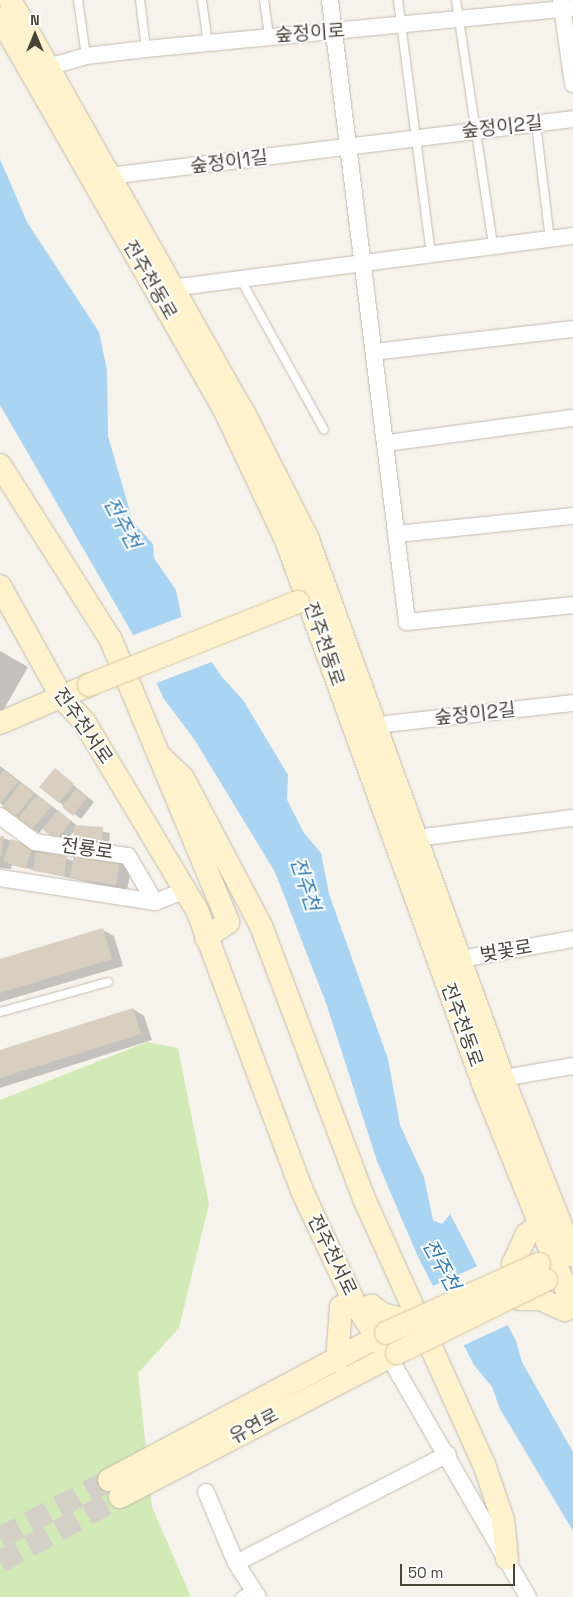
<!DOCTYPE html>
<meta charset="utf-8">
<style>
body{margin:0}
#map{position:relative;width:573px;height:1597px;overflow:hidden;background:#f6f3ec;font-family:"Space Grotesk","Noto Sans KR",sans-serif}
div>[style]{position:absolute}
.green>*{inset:0;background:#d2eab5}
.water>*{inset:0;background:#a9d4f2}
.pier>*{inset:0;background:#f6f3ec}
.shadow>*{inset:0;background:#0003}
.building>*{inset:0;background:#d8cfc1}
.secondary-tunnel>*{height:22px;margin-top:-11px;transform-origin:0;background:repeating-linear-gradient(90deg,#d4d0c8 0 22px,transparent 0 33px)}
.roads{filter:drop-shadow(0 0 1px #c2bbae) drop-shadow(0 0 1px #c2bbae)}
.lane>*{height:8px;margin:-4px;padding:0 4px;transform-origin:4px;border-radius:4px;background:#fff}
.street>*{height:16px;margin:-8px;padding:0 8px;transform-origin:8px;border-radius:8px;background:#fff}
.secondary>*{height:22px;margin:-11px;padding:0 11px;transform-origin:11px;border-radius:11px;background:#fff3cd}
.bridges{filter:drop-shadow(0 0 1px #d6c79b) drop-shadow(0 0 1px #d6c79b)}
.secondary-bridge>*{height:22px;margin:-11px;padding:0 11px;transform-origin:11px;border-radius:11px;background:#fff3cd}
span{translate:-50% -50%;white-space:nowrap;text-align:center;line-height:1.15;-webkit-text-stroke:4px #fff;paint-order:stroke}
.street-label{font-size:19px;color:#4b4439}
.water-label{font-size:20px;color:#2e7ab2;font-style:italic}
.north{position:absolute;left:10px;top:10px;width:50px;height:50px;-webkit-text-stroke:4px #fff;paint-order:stroke;rotate:0deg;font-size:14px;font-weight:700;line-height:20px;text-align:center;color:#4b4439}
.north::after{content:'';display:block;margin:auto;width:18px;height:22px;background:#4b4439;clip-path:polygon(50% 0,100% 100%,50% 72%,0 100%)}
.scale{position:absolute;left:400px;top:1564px;width:115px;height:22px;box-sizing:border-box;border:2px solid #4b4439;border-top:0;padding-left:6px;font-size:15px;line-height:18px;white-space:nowrap;color:#4b4439;-webkit-text-stroke:4px #fff;paint-order:stroke}
</style>
<div id="map">
<div class="green">
<i style="clip-path:polygon(147px 1042px,178px 1048px,209px 1204px,179px 1328px,138px 1373px,152px 1507px,191px 1597px,0 1597px,0 1100px)"></i>
</div>
<div class="water">
<i style="clip-path:polygon(0 159px,27px 222px,99px 332px,107px 370px,108px 436px,133px 522px,153px 544px,154px 558px,176px 590px,182px 619px,222px 677px,243px 700px,288px 775px,287px 800px,304px 833px,321px 853px,329px 894px,388px 1059px,400px 1125px,424px 1177px,433px 1220px,442px 1224px,450px 1214px,516px 1341px,522px 1362px,573px 1452px,573px 1531px,500px 1409px,492px 1387px,474px 1365px,418px 1257px,377px 1161px,326px 1003px,275px 872px,194px 739px,164px 699px,135px 638px,0 405px)"></i>
</div>
<div class="pier">
<i style="clip-path:polygon(184px 616px,214px 661px,154px 684px,131px 636px)"></i>
<i style="clip-path:polygon(478px 1266px,510px 1324px,462px 1346px,433px 1286px)"></i>
</div>
<div class="shadow">
<i style="clip-path:polygon(0 651px,28px 667px,0 716px)"></i>
<i style="clip-path:polygon(0 766px,79px 827px,110px 833px,109px 846px,81px 844px,75px 830px,64px 843px,43px 828px,39px 833px,32px 829px,0 803px)"></i>
<i style="clip-path:polygon(55px 770px,94px 802px,81px 819px,59px 802px)"></i>
<i style="clip-path:polygon(0 837px,74px 861px,120px 862px,131px 868px,127px 891px,12px 865px,11px 869px,0 868px)"></i>
<i style="clip-path:polygon(103px 930px,114px 936px,123px 966px,0 1002px,0 961px)"></i>
<i style="clip-path:polygon(133px 1009px,144px 1016px,152px 1040px,0 1088px,0 1051px)"></i>
</div>
<div class="building">
<i style="clip-path:polygon(55px 768px,74px 784px,59px 803px,39px 787px)"></i>
<i style="clip-path:polygon(4px 770px,18px 782px,0 803px,0 775px)"></i>
<i style="clip-path:polygon(21px 783px,34px 794px,15px 817px,2px 807px)"></i>
<i style="clip-path:polygon(76px 789px,87px 797px,73px 816px,62px 807px)"></i>
<i style="clip-path:polygon(37px 795px,51px 807px,31px 830px,17px 819px)"></i>
<i style="clip-path:polygon(58px 810px,71px 821px,56px 840px,42px 829px)"></i>
<i style="clip-path:polygon(74px 825px,103px 827px,102px 843px,73px 840px)"></i>
<i style="clip-path:polygon(0 836px,4px 836px,1px 856px,0 856px)"></i>
<i style="clip-path:polygon(11px 839px,33px 847px,25px 869px,3px 861px)"></i>
<i style="clip-path:polygon(36px 851px,67px 856px,64px 876px,33px 871px)"></i>
<i style="clip-path:polygon(74px 853px,120px 860px,116px 885px,70px 878px)"></i>
<i style="clip-path:polygon(103px 928px,112px 959px,0 993px,0 959px)"></i>
<i style="clip-path:polygon(133px 1008px,141px 1034px,0 1078px,0 1050px)"></i>
</div>
<div class="secondary-tunnel">
<i style="left:0;top:1538px;width:123px;rotate:-28deg"></i>
<i style="left:0;top:1562px;width:136px;rotate:-28.4deg"></i>
</div>
<div class="roads">
<div class="lane">
<i style="left:78px;top:0;width:57px;rotate:81.9deg"></i>
<i style="left:140px;top:0;width:49px;rotate:83deg"></i>
<i style="left:202px;top:0;width:44px;rotate:82.2deg"></i>
<i style="left:264px;top:0;width:36px;rotate:82deg"></i>
<i style="left:398px;top:0;width:256px;rotate:82.6deg"></i>
<i style="left:456px;top:0;width:249px;rotate:81.4deg"></i>
<i style="left:536px;top:124px;width:116px;rotate:83.1deg"></i>
<i style="left:241px;top:280px;width:171px;rotate:61deg"></i>
<i style="left:0;top:1012px;width:112px;rotate:-15.5deg"></i>
<i style="left:240px;top:1597px;width:15px;rotate:-37deg"></i>
</div>
<div class="street">
<i style="left:330px;top:0;width:627px;rotate:82.94deg"></i>
<i style="left:407px;top:622px;width:167px;rotate:-5.8deg"></i>
<i style="left:561px;top:0;width:85px;rotate:81.9deg"></i>
<i style="left:48px;top:67px;width:40px;rotate:-16deg"></i>
<i style="left:86px;top:56px;width:60px;rotate:-6.7deg"></i>
<i style="left:146px;top:49px;width:429px;rotate:-5.5deg"></i>
<i style="left:109px;top:176px;width:467px;rotate:-7deg"></i>
<i style="left:172px;top:288px;width:404px;rotate:-7.4deg"></i>
<i style="left:374px;top:352px;width:200px;rotate:-6.6deg"></i>
<i style="left:387px;top:443px;width:188px;rotate:-7.7deg"></i>
<i style="left:398px;top:534px;width:176px;rotate:-5.9deg"></i>
<i style="left:377px;top:725px;width:197px;rotate:-6.4deg"></i>
<i style="left:0;top:816px;width:44px;rotate:36.6deg"></i>
<i style="left:35px;top:842px;width:94px;rotate:8.6deg"></i>
<i style="left:128px;top:856px;width:53px;rotate:59.6deg"></i>
<i style="left:416px;top:838px;width:158px;rotate:-7.3deg"></i>
<i style="left:0;top:878px;width:157px;rotate:8.8deg"></i>
<i style="left:155px;top:902px;width:30px;rotate:-21deg"></i>
<i style="left:450px;top:961px;width:125px;rotate:-10.1deg"></i>
<i style="left:503px;top:1078px;width:71px;rotate:-9.7deg"></i>
<i style="left:389px;top:1357px;width:277px;rotate:59.9deg"></i>
<i style="left:206px;top:1492px;width:77px;rotate:67.1deg"></i>
<i style="left:236px;top:1563px;width:40px;rotate:57.1deg"></i>
<i style="left:236px;top:1563px;width:238px;rotate:-27.2deg"></i>
</div>
<div class="secondary">
<i style="left:10px;top:0;width:472px;rotate:60.5deg"></i>
<i style="left:243px;top:411px;width:141px;rotate:63.1deg"></i>
<i style="left:307px;top:537px;width:575px;rotate:70.08deg"></i>
<i style="left:503px;top:1078px;width:191px;rotate:68.5deg"></i>
<i style="left:0;top:18px;width:453px;rotate:60.2deg"></i>
<i style="left:225px;top:411px;width:143px;rotate:64.7deg"></i>
<i style="left:286px;top:540px;width:581px;rotate:70.07deg"></i>
<i style="left:484px;top:1086px;width:237px;rotate:68deg"></i>
<i style="left:0;top:465px;width:205px;rotate:57.6deg"></i>
<i style="left:110px;top:638px;width:308px;rotate:67.4deg"></i>
<i style="left:228px;top:922px;width:27px;rotate:144deg"></i>
<i style="left:0;top:586px;width:128px;rotate:61deg"></i>
<i style="left:62px;top:698px;width:34px;rotate:47deg"></i>
<i style="left:85px;top:723px;width:218px;rotate:59.1deg"></i>
<i style="left:197px;top:910px;width:300px;rotate:69.5deg"></i>
<i style="left:302px;top:1191px;width:120px;rotate:64.9deg"></i>
<i style="left:353px;top:1300px;width:67px;rotate:57.7deg"></i>
<i style="left:0;top:723px;width:97px;rotate:-23.1deg"></i>
<i style="left:160px;top:756px;width:32px;rotate:44deg"></i>
<i style="left:183px;top:778px;width:167px;rotate:62.2deg"></i>
<i style="left:261px;top:926px;width:294px;rotate:69.3deg"></i>
<i style="left:365px;top:1201px;width:289px;rotate:65.7deg"></i>
<i style="left:484px;top:1464px;width:59px;rotate:71.3deg"></i>
<i style="left:503px;top:1520px;width:39px;rotate:84deg"></i>
<i style="left:517px;top:1274px;width:11px;rotate:-112deg"></i>
<i style="left:513px;top:1264px;width:33px;rotate:-65deg"></i>
<i style="left:527px;top:1234px;width:12px;rotate:-35deg"></i>
<i style="left:518px;top:1294px;width:5px;rotate:68deg"></i>
<i style="left:520px;top:1299px;width:20px"></i>
<i style="left:540px;top:1299px;width:27px;rotate:24deg"></i>
<i style="left:565px;top:1310px;width:9px;rotate:-27deg"></i>
<i style="left:360px;top:1312px;width:13px;rotate:-29deg"></i>
<i style="left:371px;top:1306px;width:17px;rotate:33deg"></i>
<i style="left:385px;top:1315px;width:28px;rotate:13deg"></i>
<i style="left:337px;top:1361px;width:54px;rotate:-85.8deg"></i>
<i style="left:341px;top:1307px;width:14px;rotate:-30deg"></i>
<i style="left:109px;top:1480px;width:314px;rotate:-28deg"></i>
<i style="left:120px;top:1497px;width:312px;rotate:-27.5deg"></i>
</div>
</div>
<div class="bridges">
<div class="secondary-bridge">
<i style="left:89px;top:685px;width:225px;rotate:-21.7deg"></i>
<i style="left:386px;top:1333px;width:168px;rotate:-24.3deg"></i>
<i style="left:397px;top:1353px;width:166px;rotate:-26.1deg"></i>
</div>
</div>
<div class="street-label">
<span style="left:310px;top:33px;rotate:-4deg">숲정이로</span>
<span style="left:502px;top:127px;rotate:-6deg">숲정이2길</span>
<span style="left:229px;top:162px;rotate:-7deg">숲정이1길</span>
<span style="left:150px;top:280px;rotate:60deg">전주천동로</span>
<span style="left:324px;top:644px;rotate:71deg">전주천동로</span>
<span style="left:475px;top:714px;rotate:-6deg">숲정이2길</span>
<span style="left:83px;top:726px;rotate:55deg">전주천서로</span>
<span style="left:87px;top:849px;rotate:8deg">전룡로</span>
<span style="left:506px;top:951px;rotate:-10deg">벚꽃로</span>
<span style="left:462px;top:1025px;rotate:70deg">전주천동로</span>
<span style="left:332px;top:1255px;rotate:64deg">전주천서로</span>
<span style="left:254px;top:1426px;rotate:-28deg">유연로</span>
</div>
<div class="water-label">
<span style="left:122px;top:523px;rotate:62deg">전주천</span>
<span style="left:305px;top:884px;rotate:72deg">전주천</span>
<span style="left:441px;top:1265px;rotate:61deg">전주천</span>
</div>
<div class="north">N</div>
<div class="scale">50 m</div>
</div>
